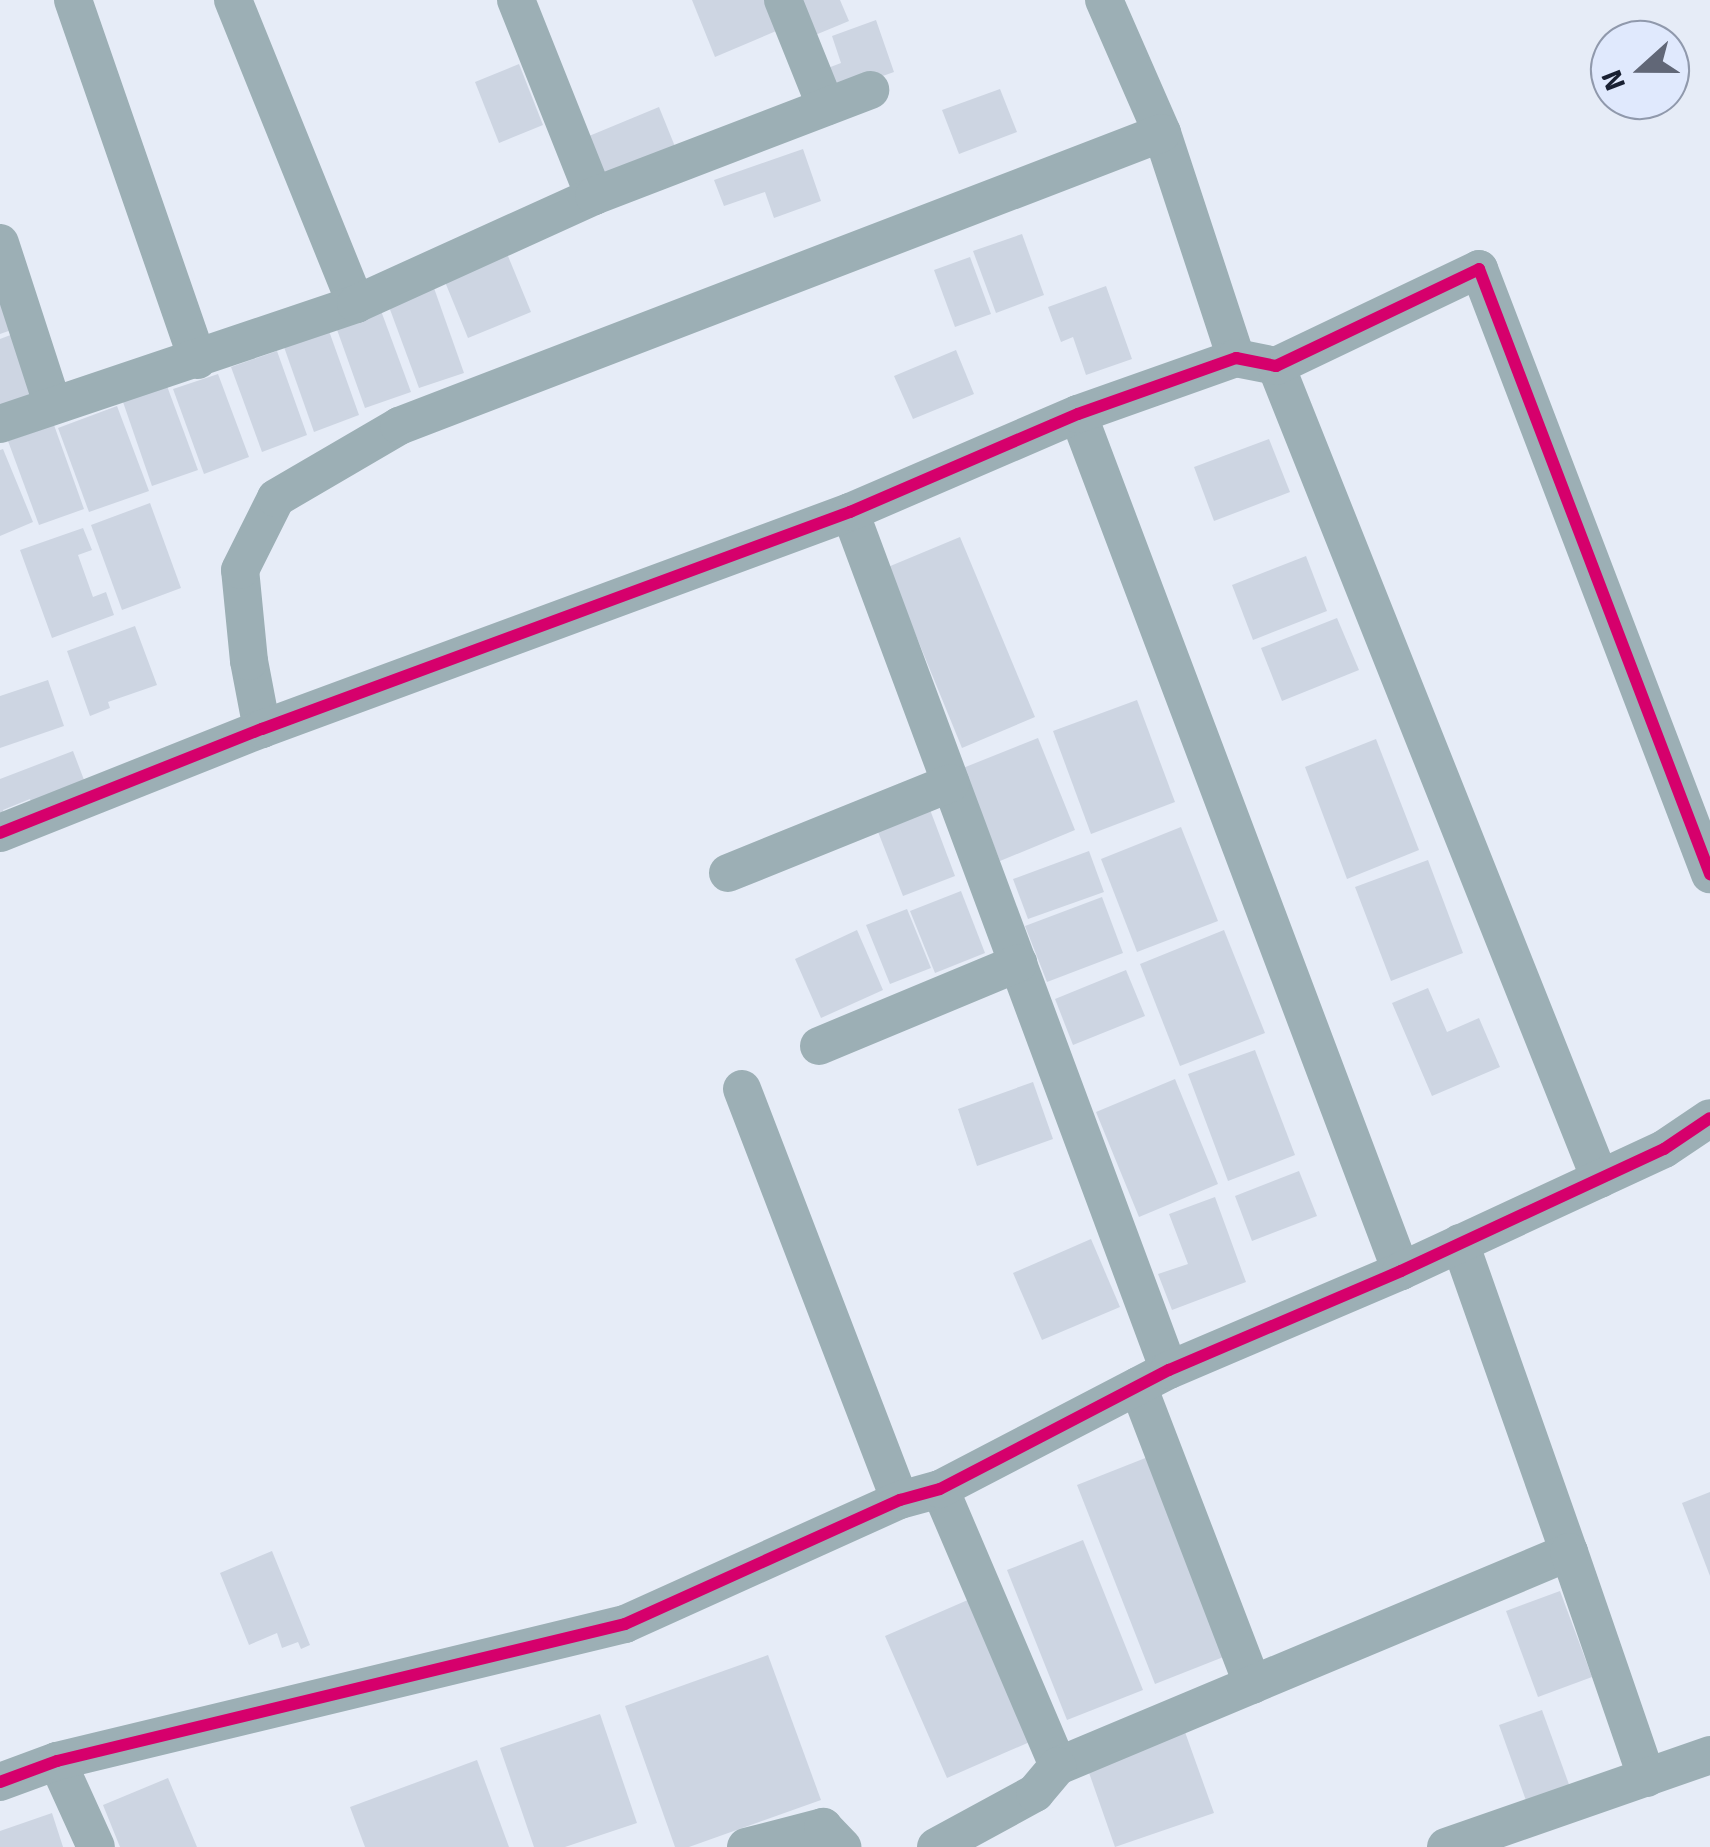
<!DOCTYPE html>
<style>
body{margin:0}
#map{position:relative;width:1710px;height:1847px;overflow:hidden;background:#e6ecf7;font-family:Signika,sans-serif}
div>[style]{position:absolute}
.building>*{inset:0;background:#cdd5e2}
.minor>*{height:38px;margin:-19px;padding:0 19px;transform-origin:19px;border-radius:19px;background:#9cafb5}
.cycleway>*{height:12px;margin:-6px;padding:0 6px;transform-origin:6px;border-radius:6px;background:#d6006c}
span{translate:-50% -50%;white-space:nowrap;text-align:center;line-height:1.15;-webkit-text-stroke:8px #e0e9fd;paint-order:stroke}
.north{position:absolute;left:1590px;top:20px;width:100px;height:100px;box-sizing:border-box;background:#e0e9fd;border:2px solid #9099ac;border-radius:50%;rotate:249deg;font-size:28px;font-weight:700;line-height:40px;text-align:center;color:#192032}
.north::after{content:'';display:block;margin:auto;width:35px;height:45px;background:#616777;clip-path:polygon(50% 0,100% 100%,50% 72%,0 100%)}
</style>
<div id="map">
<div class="building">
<i style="clip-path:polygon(692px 0,778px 0,788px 26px,715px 57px)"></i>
<i style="clip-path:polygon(792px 0,840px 0,849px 21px,808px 38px)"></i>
<i style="clip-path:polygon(876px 20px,894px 72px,829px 95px,820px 71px,841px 63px,832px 36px)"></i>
<i style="clip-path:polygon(519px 64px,543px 125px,499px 143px,475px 82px)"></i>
<i style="clip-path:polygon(1000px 89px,1017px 132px,959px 154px,942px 110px)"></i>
<i style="clip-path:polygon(659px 107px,676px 149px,595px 182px,577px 141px)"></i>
<i style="clip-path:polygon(803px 149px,821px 201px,774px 218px,765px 192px,724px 206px,714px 180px)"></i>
<i style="clip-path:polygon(1022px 234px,1044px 295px,996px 313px,973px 251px)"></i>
<i style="clip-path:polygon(506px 251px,531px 312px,468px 338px,443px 277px)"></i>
<i style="clip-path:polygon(970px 257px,991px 314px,955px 327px,934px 270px)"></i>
<i style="clip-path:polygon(0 282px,17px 328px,0 334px)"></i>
<i style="clip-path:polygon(1106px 286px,1132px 359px,1086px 375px,1073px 337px,1061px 342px,1048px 307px)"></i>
<i style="clip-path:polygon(434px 288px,464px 373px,419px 388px,388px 304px)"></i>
<i style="clip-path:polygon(380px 308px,411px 392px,365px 408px,335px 324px)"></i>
<i style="clip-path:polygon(21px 331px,43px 390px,0 413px,0 339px)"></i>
<i style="clip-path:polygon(329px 331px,359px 415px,314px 432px,284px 347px)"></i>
<i style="clip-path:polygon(956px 350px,974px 394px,913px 419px,894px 376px)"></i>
<i style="clip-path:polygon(277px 351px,307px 435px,262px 452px,231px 367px)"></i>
<i style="clip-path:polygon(218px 374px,249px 457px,204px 474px,173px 389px)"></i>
<i style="clip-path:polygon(167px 386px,198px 470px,152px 486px,123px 402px)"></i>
<i style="clip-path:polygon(117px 406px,149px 491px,89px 512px,58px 428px)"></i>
<i style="clip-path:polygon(54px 425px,84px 509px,39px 525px,8px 441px)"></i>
<i style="clip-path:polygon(1269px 439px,1290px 492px,1214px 521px,1194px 467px)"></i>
<i style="clip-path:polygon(3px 449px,33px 522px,0 536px,0 450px)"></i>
<i style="clip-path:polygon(150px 503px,181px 588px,122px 610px,91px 525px)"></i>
<i style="clip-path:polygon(83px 528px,92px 550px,78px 555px,93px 597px,106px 592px,114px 615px,52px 638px,20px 550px)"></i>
<i style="clip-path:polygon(960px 537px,1035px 717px,962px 748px,888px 567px)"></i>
<i style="clip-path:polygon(1306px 556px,1327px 611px,1253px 640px,1232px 585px)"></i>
<i style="clip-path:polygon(1337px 618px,1359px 670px,1282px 701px,1261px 648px)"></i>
<i style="clip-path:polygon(135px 626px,157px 685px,108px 702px,110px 708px,90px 716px,67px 651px)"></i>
<i style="clip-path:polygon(48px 680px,64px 726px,0 748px,0 696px)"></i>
<i style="clip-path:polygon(1137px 700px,1175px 802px,1091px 834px,1053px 731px)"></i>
<i style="clip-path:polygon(1038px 738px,1075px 830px,1000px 861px,963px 768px)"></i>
<i style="clip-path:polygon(1376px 739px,1419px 850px,1347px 879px,1305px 767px)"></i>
<i style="clip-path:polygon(73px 751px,89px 793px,35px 814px,30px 799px,3px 810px,8px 823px,0 826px,0 779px)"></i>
<i style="clip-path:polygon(926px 799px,955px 876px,903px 896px,873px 819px)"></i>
<i style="clip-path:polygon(1181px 827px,1218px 921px,1137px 952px,1101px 859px)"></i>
<i style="clip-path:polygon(1089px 851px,1104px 892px,1028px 919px,1013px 879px)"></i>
<i style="clip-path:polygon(1428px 860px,1463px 953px,1391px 981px,1355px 887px)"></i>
<i style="clip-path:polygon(961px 891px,985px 953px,935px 973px,910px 911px)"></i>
<i style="clip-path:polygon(1102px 897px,1123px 953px,1047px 982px,1025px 926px)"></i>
<i style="clip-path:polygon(907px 909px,931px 968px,890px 984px,866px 925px)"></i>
<i style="clip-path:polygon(857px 930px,883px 990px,821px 1018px,795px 959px)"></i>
<i style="clip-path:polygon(1224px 930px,1265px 1033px,1180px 1066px,1140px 964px)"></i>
<i style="clip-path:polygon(1126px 970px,1145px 1016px,1073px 1045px,1055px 999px)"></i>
<i style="clip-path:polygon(1428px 988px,1447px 1032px,1479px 1018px,1500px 1067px,1432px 1096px,1392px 1003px)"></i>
<i style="clip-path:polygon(1255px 1050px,1295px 1155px,1228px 1181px,1188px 1074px)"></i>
<i style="clip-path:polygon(1175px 1079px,1218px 1184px,1139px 1217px,1096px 1112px)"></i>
<i style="clip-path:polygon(1033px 1082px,1053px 1139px,977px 1166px,958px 1109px)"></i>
<i style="clip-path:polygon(1299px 1171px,1317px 1216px,1252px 1241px,1235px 1196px)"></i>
<i style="clip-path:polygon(1215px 1197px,1246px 1282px,1172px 1310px,1158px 1274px,1188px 1264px,1169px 1214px)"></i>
<i style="clip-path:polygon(1091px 1239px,1120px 1307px,1042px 1340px,1013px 1273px)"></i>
<i style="clip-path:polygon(1153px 1455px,1231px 1654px,1155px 1684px,1077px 1485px)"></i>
<i style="clip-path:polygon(1710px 1492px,1710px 1576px,1682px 1503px)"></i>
<i style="clip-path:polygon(1083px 1540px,1143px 1690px,1067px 1720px,1007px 1570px)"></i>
<i style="clip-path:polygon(272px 1551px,310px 1645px,301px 1649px,298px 1642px,282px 1648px,277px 1633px,249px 1645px,220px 1573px)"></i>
<i style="clip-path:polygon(1560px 1591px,1592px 1677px,1538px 1697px,1506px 1611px)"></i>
<i style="clip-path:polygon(970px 1599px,1032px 1741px,947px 1778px,885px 1636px)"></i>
<i style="clip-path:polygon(768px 1655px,821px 1800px,689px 1847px,675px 1847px,625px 1706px)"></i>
<i style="clip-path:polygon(1542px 1710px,1571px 1790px,1528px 1806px,1499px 1725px)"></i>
<i style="clip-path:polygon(600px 1714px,637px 1823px,565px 1847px,534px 1847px,500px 1748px)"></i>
<i style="clip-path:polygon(1185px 1732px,1214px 1813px,1115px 1847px,1087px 1767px)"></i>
<i style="clip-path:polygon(477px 1760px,509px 1847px,365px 1847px,350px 1807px)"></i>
<i style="clip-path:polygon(168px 1778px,197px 1847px,120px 1847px,103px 1805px)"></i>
<i style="clip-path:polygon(52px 1813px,63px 1847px,0 1847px,0 1831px)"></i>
</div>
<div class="minor">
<i style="left:73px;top:0;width:381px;rotate:70.9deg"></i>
<i style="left:233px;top:0;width:328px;rotate:68deg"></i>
<i style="left:516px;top:0;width:211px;rotate:68.3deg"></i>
<i style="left:783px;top:0;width:115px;rotate:68.1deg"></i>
<i style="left:1104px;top:0;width:145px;rotate:66.4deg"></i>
<i style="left:1162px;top:133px;width:237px;rotate:71.8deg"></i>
<i style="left:0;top:243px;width:171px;rotate:72deg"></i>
<i style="left:1276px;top:366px;width:875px;rotate:68.27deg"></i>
<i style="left:1078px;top:414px;width:916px;rotate:69.35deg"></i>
<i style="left:0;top:424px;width:376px;rotate:-18.6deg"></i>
<i style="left:356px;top:304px;width:261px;rotate:-24.4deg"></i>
<i style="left:594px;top:196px;width:296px;rotate:-21deg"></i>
<i style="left:850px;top:512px;width:915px;rotate:69.61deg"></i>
<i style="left:262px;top:729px;width:69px;rotate:-100.8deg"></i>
<i style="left:249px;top:661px;width:91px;rotate:-95.6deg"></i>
<i style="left:240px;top:570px;width:80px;rotate:-63.4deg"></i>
<i style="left:276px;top:498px;width:143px;rotate:-30.3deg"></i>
<i style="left:399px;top:426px;width:817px;rotate:-21.01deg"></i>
<i style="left:0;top:833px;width:282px;rotate:-21.7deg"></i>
<i style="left:262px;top:729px;width:627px;rotate:-20.26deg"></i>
<i style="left:850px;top:512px;width:248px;rotate:-23.3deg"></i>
<i style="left:1078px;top:414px;width:168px;rotate:-19.5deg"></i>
<i style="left:1236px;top:358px;width:41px;rotate:11.3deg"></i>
<i style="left:1276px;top:366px;width:225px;rotate:-25.5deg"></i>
<i style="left:1479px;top:269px;width:648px;rotate:69.1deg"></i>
<i style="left:728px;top:873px;width:240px;rotate:-22deg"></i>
<i style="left:819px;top:1046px;width:216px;rotate:-22.6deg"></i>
<i style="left:742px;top:1089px;width:440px;rotate:69deg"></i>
<i style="left:1460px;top:1243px;width:328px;rotate:70.6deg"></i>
<i style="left:1138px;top:1386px;width:320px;rotate:69deg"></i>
<i style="left:940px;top:1489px;width:301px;rotate:66.9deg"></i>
<i style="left:1058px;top:1766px;width:554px;rotate:-22.72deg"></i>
<i style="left:1569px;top:1552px;width:239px;rotate:71deg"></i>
<i style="left:57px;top:1761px;width:94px;rotate:65.6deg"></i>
<i style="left:0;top:1782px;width:61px;rotate:-20.2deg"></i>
<i style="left:57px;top:1761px;width:584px;rotate:-13.56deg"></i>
<i style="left:625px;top:1624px;width:302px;rotate:-24.3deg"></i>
<i style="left:900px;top:1500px;width:41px;rotate:-15.4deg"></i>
<i style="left:940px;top:1489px;width:258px;rotate:-27.5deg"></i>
<i style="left:1169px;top:1370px;width:252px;rotate:-23.1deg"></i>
<i style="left:1401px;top:1271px;width:290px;rotate:-24.9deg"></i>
<i style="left:1664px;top:1149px;width:55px;rotate:-34deg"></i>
<i style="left:746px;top:1847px;width:80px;rotate:-14.6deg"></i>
<i style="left:823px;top:1827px;width:28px;rotate:46deg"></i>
<i style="left:936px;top:1847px;width:113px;rotate:-28.6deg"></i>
<i style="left:1035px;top:1793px;width:35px;rotate:-50deg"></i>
<i style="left:1446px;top:1847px;width:280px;rotate:-19.2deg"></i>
</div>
<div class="cycleway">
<i style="left:0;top:833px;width:282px;rotate:-21.7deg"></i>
<i style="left:262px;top:729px;width:627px;rotate:-20.26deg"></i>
<i style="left:850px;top:512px;width:248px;rotate:-23.3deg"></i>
<i style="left:1078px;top:414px;width:168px;rotate:-19.5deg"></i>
<i style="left:1236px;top:358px;width:41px;rotate:11.3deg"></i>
<i style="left:1276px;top:366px;width:225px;rotate:-25.5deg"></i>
<i style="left:1479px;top:269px;width:648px;rotate:69.1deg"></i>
<i style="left:0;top:1782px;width:61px;rotate:-20.2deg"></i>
<i style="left:57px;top:1761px;width:584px;rotate:-13.56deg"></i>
<i style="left:625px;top:1624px;width:302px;rotate:-24.3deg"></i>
<i style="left:900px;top:1500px;width:41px;rotate:-15.4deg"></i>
<i style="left:940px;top:1489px;width:258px;rotate:-27.5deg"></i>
<i style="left:1169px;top:1370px;width:252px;rotate:-23.1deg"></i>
<i style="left:1401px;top:1271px;width:290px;rotate:-24.9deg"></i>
<i style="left:1664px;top:1149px;width:55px;rotate:-34deg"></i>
</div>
<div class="north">N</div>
</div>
